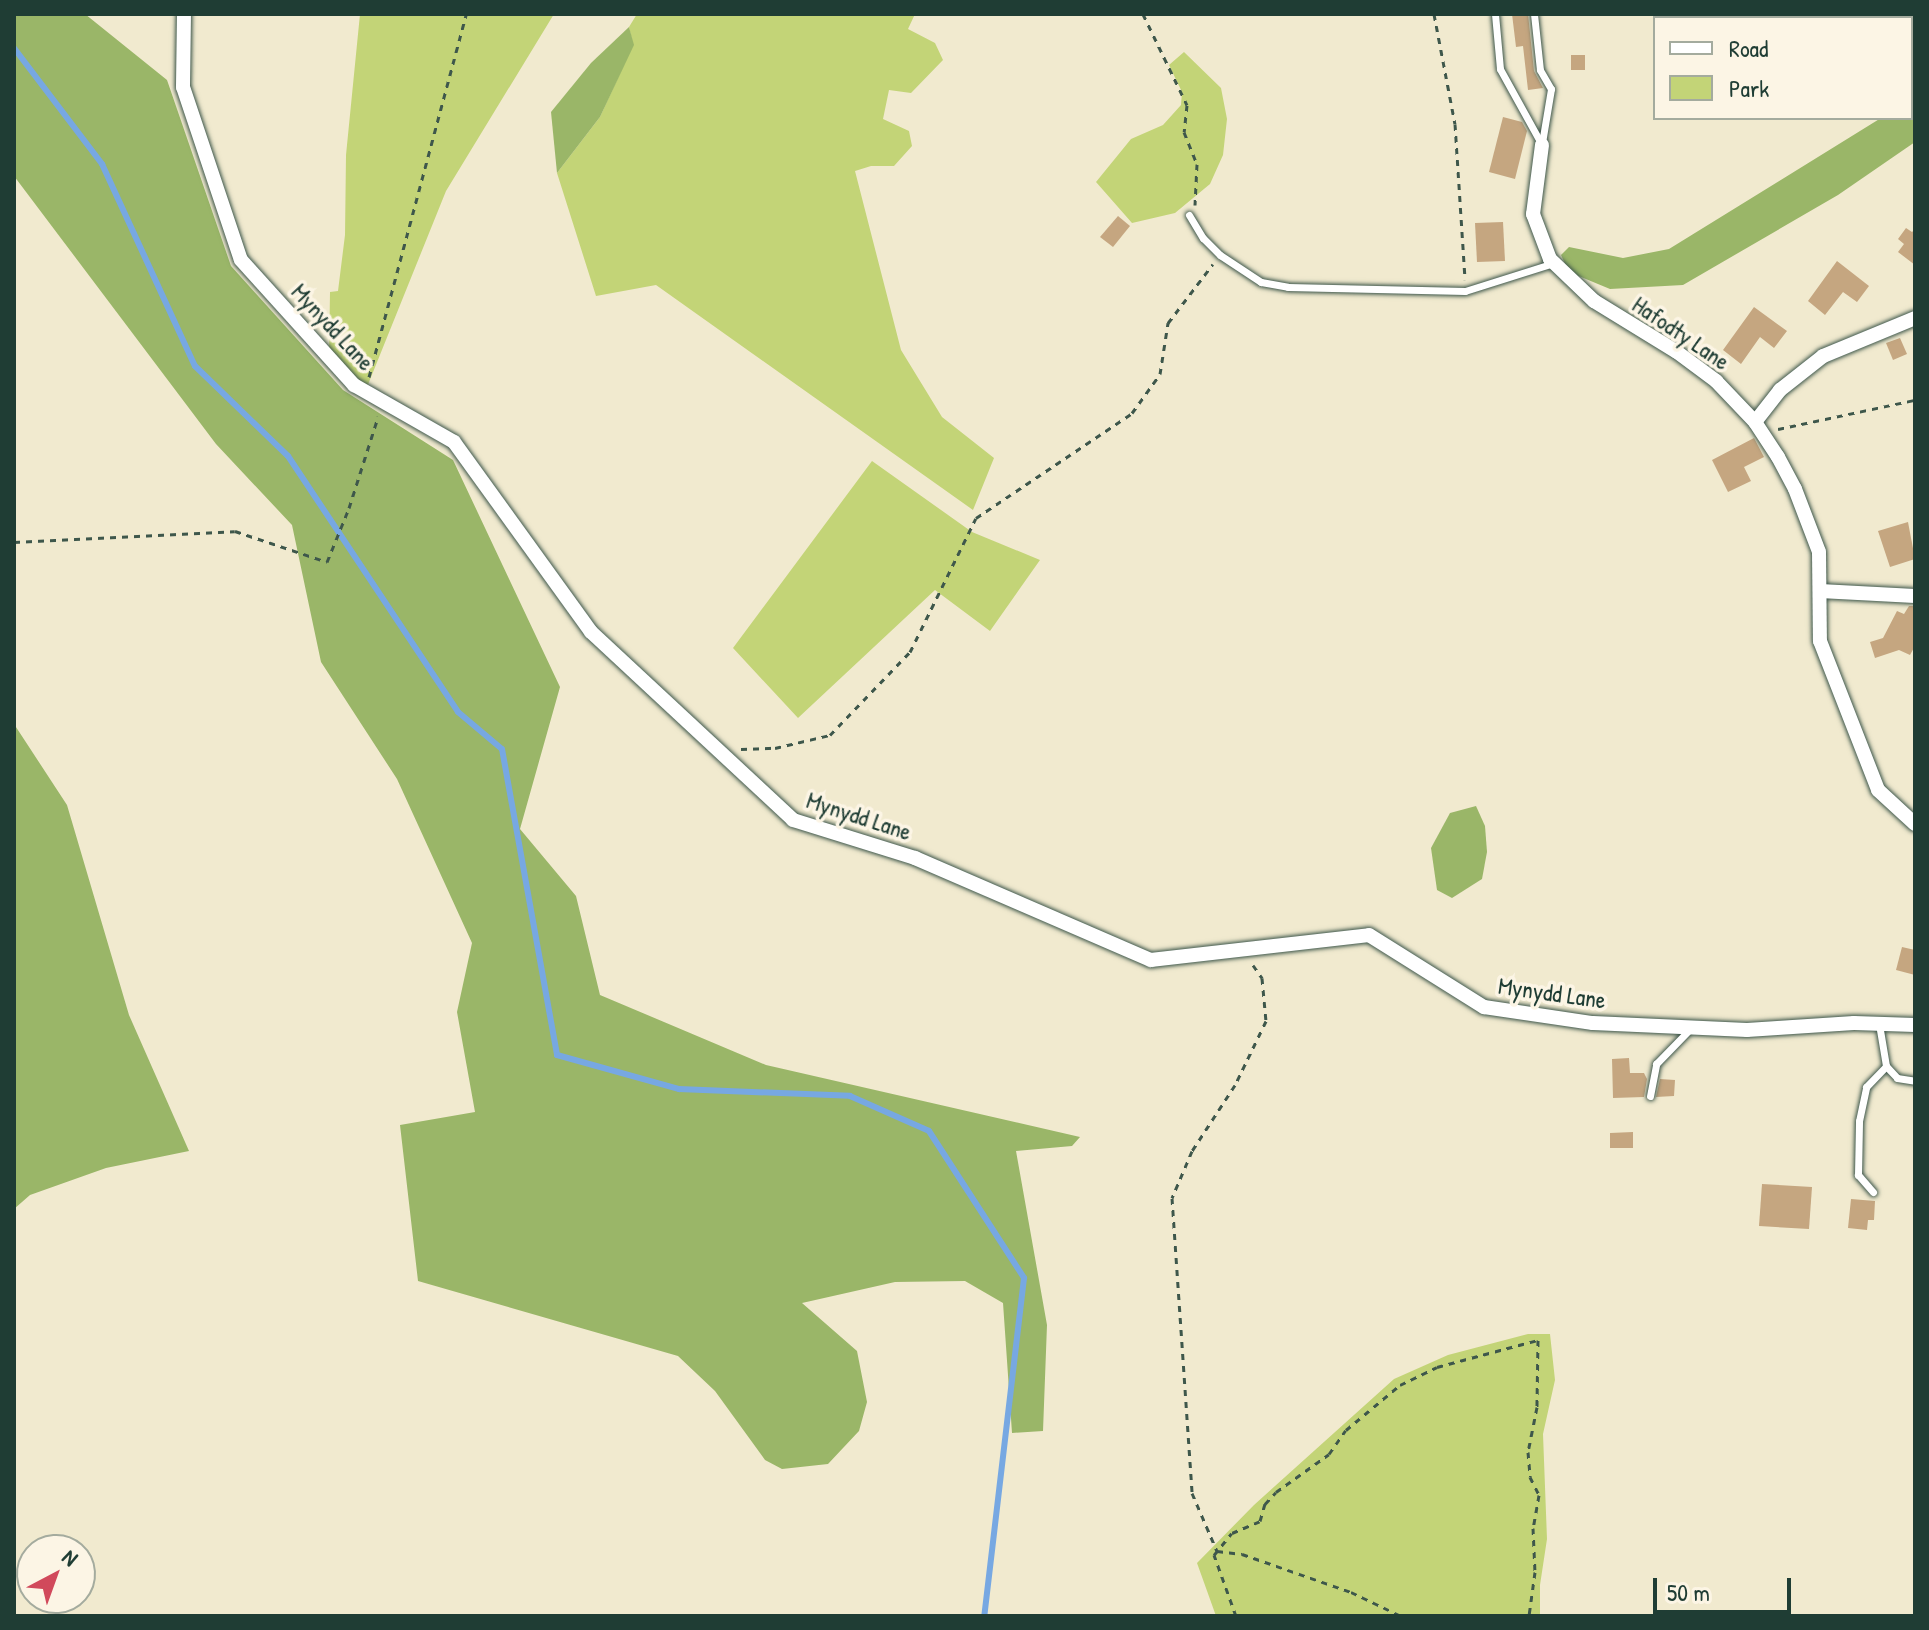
<!DOCTYPE html>
<style>
body{margin:0}
#map{position:relative;width:1929px;height:1630px;overflow:hidden;background:#f1eacf;font-family:"Patrick Hand",sans-serif}
div>[style]{position:absolute}
.green>*{inset:0;background:#c3d477}
.forest>*{inset:0;background:#9ab668}
.stream>*{height:6px;margin:-3px;padding:0 3px;transform-origin:3px;border-radius:3px;background:#77a8e2}
.building>*{inset:0;background:#c5a680}
.path>*{height:3px;margin-top:-1.5px;transform-origin:0;background:repeating-linear-gradient(90deg,#3e574b 0 6px,transparent 0 12px)}
.roads{filter:drop-shadow(0 0 2px #3e574b) drop-shadow(0 0 2px #3e574b)}
.service>*{height:7px;margin:-3.5px;padding:0 3.5px;transform-origin:3.5px;border-radius:3.5px;background:#fff}
.minor>*{height:14px;margin:-7px;padding:0 7px;transform-origin:7px;border-radius:7px;background:#fff}
span{translate:-50% -50%;white-space:nowrap;text-align:center;line-height:1.15;-webkit-text-stroke:7px #fcf5e5;paint-order:stroke}
.street-label{font-size:24px;color:#1f3d34}
.frame{position:absolute;inset:0;border:16px solid #1f3d34;pointer-events:none}
.legend{position:absolute;left:1653px;top:16px;width:260px;height:104px;box-sizing:border-box;background:#fcf5e5;border:2px solid #a4ab9e;margin:0;padding:10px 14px;list-style:none;font-size:24px;color:#1f3d34}
.legend li{display:flex;align-items:center;gap:16px;height:40px}
.legend b{width:40px;border:2px solid #a4ab9e}
.north{position:absolute;left:16px;top:1534px;width:80px;height:80px;box-sizing:border-box;background:#fcf5e5;border:2px solid #a4ab9e;border-radius:50%;rotate:41deg;font-size:22px;font-weight:700;line-height:32px;text-align:center;color:#1f3d34}
.north::after{content:'';display:block;margin:auto;width:28px;height:36px;background:#d1495b;clip-path:polygon(50% 0,100% 100%,50% 72%,0 100%)}
.scale{position:absolute;left:1653px;top:1578px;width:138px;height:36px;box-sizing:border-box;border:4px solid #1f3d34;border-top:0;padding-left:10px;font-size:24px;line-height:28px;white-space:nowrap;color:#1f3d34;-webkit-text-stroke:6px #fcf5e5;paint-order:stroke}
</style>
<div id="map">
<div class="green">
<i style="clip-path:polygon(360px 14px,554px 14px,446px 191px,365px 392px,329px 357px,330px 292px,338px 291px,345px 235px,346px 155px)"></i>
<i style="clip-path:polygon(637px 14px,915px 14px,908px 29px,935px 43px,943px 60px,911px 93px,889px 90px,883px 119px,909px 131px,912px 146px,894px 166px,871px 166px,855px 171px,901px 350px,942px 417px,994px 458px,973px 510px,656px 285px,596px 296px,557px 173px,600px 117px,633px 45px,629px 27px)"></i>
<i style="clip-path:polygon(1184px 52px,1221px 88px,1227px 119px,1223px 155px,1210px 184px,1175px 213px,1132px 223px,1096px 182px,1131px 139px,1163px 125px,1181px 105px,1182px 92px,1169px 65px)"></i>
<i style="clip-path:polygon(872px 461px,972px 532px,1040px 560px,990px 631px,935px 590px,798px 718px,733px 648px)"></i>
<i style="clip-path:polygon(1528px 1334px,1550px 1334px,1555px 1380px,1543px 1434px,1547px 1539px,1540px 1585px,1540px 1616px,1216px 1616px,1197px 1563px,1254px 1505px,1394px 1379px,1448px 1355px)"></i>
</div>
<div class="forest">
<i style="clip-path:polygon(14px 14px,85px 14px,167px 80px,231px 266px,343px 390px,453px 460px,560px 687px,520px 829px,576px 896px,600px 995px,766px 1065px,1080px 1137px,1072px 1146px,1016px 1151px,1047px 1325px,1043px 1431px,1012px 1433px,1003px 1303px,965px 1281px,895px 1282px,802px 1303px,857px 1351px,867px 1402px,859px 1431px,828px 1464px,782px 1469px,765px 1460px,715px 1391px,678px 1356px,418px 1281px,400px 1125px,475px 1112px,457px 1012px,472px 943px,397px 779px,321px 662px,292px 525px,216px 444px,14px 176px)"></i>
<i style="clip-path:polygon(629px 27px,634px 45px,600px 117px,557px 173px,551px 112px,591px 63px)"></i>
<i style="clip-path:polygon(1915px 98px,1915px 142px,1838px 195px,1683px 285px,1610px 289px,1569px 272px,1561px 255px,1569px 247px,1623px 258px,1669px 249px,1881px 118px,1911px 118px,1911px 101px)"></i>
<i style="clip-path:polygon(14px 724px,67px 805px,129px 1015px,189px 1151px,106px 1168px,30px 1195px,14px 1209px)"></i>
<i style="clip-path:polygon(1476px 806px,1485px 826px,1487px 852px,1482px 879px,1452px 898px,1437px 890px,1431px 848px,1450px 813px)"></i>
</div>
<div class="stream">
<i style="left:14px;top:48px;width:146px;rotate:52.8deg"></i>
<i style="left:102px;top:164px;width:222px;rotate:65.3deg"></i>
<i style="left:195px;top:366px;width:129px;rotate:44.1deg"></i>
<i style="left:288px;top:456px;width:307px;rotate:56.4deg"></i>
<i style="left:458px;top:712px;width:57px;rotate:40.1deg"></i>
<i style="left:502px;top:749px;width:311px;rotate:79.8deg"></i>
<i style="left:557px;top:1055px;width:127px;rotate:15.6deg"></i>
<i style="left:679px;top:1089px;width:171px;rotate:2.3deg"></i>
<i style="left:850px;top:1096px;width:86px;rotate:23.9deg"></i>
<i style="left:929px;top:1131px;width:175px;rotate:57.1deg"></i>
<i style="left:1024px;top:1278px;width:340px;rotate:96.7deg"></i>
</div>
<div class="building">
<i style="clip-path:polygon(1512px 14px,1528px 14px,1534px 71px,1543px 88px,1528px 90px,1523px 46px,1516px 47px)"></i>
<i style="clip-path:polygon(1571px 55px,1585px 55px,1585px 70px,1571px 70px)"></i>
<i style="clip-path:polygon(1503px 117px,1522px 122px,1527px 131px,1515px 179px,1489px 172px)"></i>
<i style="clip-path:polygon(1118px 216px,1130px 226px,1113px 247px,1100px 237px)"></i>
<i style="clip-path:polygon(1503px 222px,1505px 261px,1477px 262px,1475px 223px)"></i>
<i style="clip-path:polygon(1906px 228px,1912px 232px,1915px 229px,1915px 265px,1898px 252px,1904px 244px,1898px 239px)"></i>
<i style="clip-path:polygon(1837px 261px,1869px 286px,1857px 302px,1843px 292px,1825px 315px,1808px 301px)"></i>
<i style="clip-path:polygon(1754px 307px,1787px 331px,1774px 348px,1760px 337px,1741px 364px,1723px 350px)"></i>
<i style="clip-path:polygon(1900px 338px,1907px 354px,1893px 360px,1886px 343px)"></i>
<i style="clip-path:polygon(1754px 438px,1764px 457px,1744px 467px,1751px 481px,1728px 492px,1712px 460px)"></i>
<i style="clip-path:polygon(1908px 522px,1915px 559px,1890px 567px,1878px 531px)"></i>
<i style="clip-path:polygon(1909px 606px,1915px 606px,1915px 646px,1910px 655px,1899px 650px,1875px 658px,1870px 642px,1883px 638px,1897px 611px,1904px 614px)"></i>
<i style="clip-path:polygon(1902px 947px,1915px 950px,1915px 975px,1896px 970px)"></i>
<i style="clip-path:polygon(1629px 1058px,1630px 1073px,1644px 1073px,1647px 1079px,1644px 1097px,1613px 1098px,1612px 1059px)"></i>
<i style="clip-path:polygon(1660px 1079px,1675px 1080px,1674px 1096px,1656px 1097px)"></i>
<i style="clip-path:polygon(1633px 1132px,1633px 1148px,1610px 1148px,1610px 1133px)"></i>
<i style="clip-path:polygon(1762px 1184px,1812px 1187px,1809px 1229px,1759px 1226px)"></i>
<i style="clip-path:polygon(1851px 1199px,1875px 1201px,1874px 1220px,1868px 1220px,1867px 1230px,1848px 1228px)"></i>
</div>
<div class="path">
<i style="left:1143px;top:14px;width:101px;rotate:64.2deg"></i>
<i style="left:1187px;top:105px;width:27px;rotate:96deg"></i>
<i style="left:1184px;top:132px;width:35px;rotate:68deg"></i>
<i style="left:1197px;top:164px;width:41px;rotate:92.8deg"></i>
<i style="left:1434px;top:14px;width:112px;rotate:79.2deg"></i>
<i style="left:1455px;top:124px;width:156px;rotate:86.3deg"></i>
<i style="left:369px;top:377px;width:376px;rotate:-75deg"></i>
<i style="left:1778px;top:429px;width:140px;rotate:-12deg"></i>
<i style="left:14px;top:542px;width:221px;rotate:-2.8deg"></i>
<i style="left:235px;top:531px;width:97px;rotate:18.6deg"></i>
<i style="left:327px;top:562px;width:58px;rotate:-67.8deg"></i>
<i style="left:349px;top:508px;width:96px;rotate:-72.3deg"></i>
<i style="left:741px;top:749px;width:34px;rotate:-2deg"></i>
<i style="left:775px;top:748px;width:57px;rotate:-13.3deg"></i>
<i style="left:830px;top:735px;width:115px;rotate:-46.1deg"></i>
<i style="left:910px;top:652px;width:149px;rotate:-63.8deg"></i>
<i style="left:976px;top:518px;width:188px;rotate:-33.9deg"></i>
<i style="left:1132px;top:413px;width:48px;rotate:-54.3deg"></i>
<i style="left:1160px;top:374px;width:52px;rotate:-81.1deg"></i>
<i style="left:1168px;top:323px;width:74px;rotate:-52.7deg"></i>
<i style="left:1253px;top:965px;width:16px;rotate:55deg"></i>
<i style="left:1262px;top:978px;width:43px;rotate:84.7deg"></i>
<i style="left:1266px;top:1021px;width:71px;rotate:115.8deg"></i>
<i style="left:1235px;top:1085px;width:79px;rotate:123.1deg"></i>
<i style="left:1192px;top:1151px;width:51px;rotate:113.1deg"></i>
<i style="left:1172px;top:1198px;width:296px;rotate:86.1deg"></i>
<i style="left:1192px;top:1493px;width:63px;rotate:66.7deg"></i>
<i style="left:1217px;top:1551px;width:25px;rotate:7deg"></i>
<i style="left:1242px;top:1554px;width:115px;rotate:19.2deg"></i>
<i style="left:1351px;top:1592px;width:55px;rotate:25.6deg"></i>
<i style="left:1236px;top:1616px;width:65px;rotate:-109.8deg"></i>
<i style="left:1214px;top:1555px;width:28px;rotate:-51deg"></i>
<i style="left:1232px;top:1533px;width:30px;rotate:-23deg"></i>
<i style="left:1260px;top:1521px;width:18px;rotate:-74deg"></i>
<i style="left:1265px;top:1504px;width:16px;rotate:-47deg"></i>
<i style="left:1276px;top:1492px;width:65px;rotate:-35.6deg"></i>
<i style="left:1329px;top:1454px;width:29px;rotate:-55deg"></i>
<i style="left:1346px;top:1430px;width:70px;rotate:-39.8deg"></i>
<i style="left:1400px;top:1385px;width:41px;rotate:-25.9deg"></i>
<i style="left:1437px;top:1367px;width:105px;rotate:-15deg"></i>
<i style="left:1538px;top:1340px;width:67px;rotate:90.9deg"></i>
<i style="left:1537px;top:1407px;width:46px;rotate:101.3deg"></i>
<i style="left:1528px;top:1452px;width:25px;rotate:85deg"></i>
<i style="left:1530px;top:1477px;width:20px;rotate:63deg"></i>
<i style="left:1539px;top:1495px;width:34px;rotate:100deg"></i>
<i style="left:1533px;top:1528px;width:44px;rotate:87.4deg"></i>
<i style="left:1535px;top:1572px;width:44px;rotate:97.8deg"></i>
</div>
<div class="roads">
<div class="service">
<i style="left:1495px;top:14px;width:55px;rotate:84.8deg"></i>
<i style="left:1500px;top:69px;width:87px;rotate:61.1deg"></i>
<i style="left:1534px;top:14px;width:56px;rotate:83.9deg"></i>
<i style="left:1540px;top:70px;width:22px;rotate:60deg"></i>
<i style="left:1551px;top:89px;width:55px;rotate:99.5deg"></i>
<i style="left:1189px;top:215px;width:27px;rotate:59deg"></i>
<i style="left:1203px;top:238px;width:24px;rotate:45deg"></i>
<i style="left:1220px;top:255px;width:49px;rotate:33.4deg"></i>
<i style="left:1261px;top:282px;width:27px;rotate:10deg"></i>
<i style="left:1288px;top:287px;width:177px;rotate:1.3deg"></i>
<i style="left:1465px;top:291px;width:93px;rotate:-17.5deg"></i>
<i style="left:1879px;top:1024px;width:43px;rotate:80.5deg"></i>
<i style="left:1886px;top:1066px;width:16px;rotate:47deg"></i>
<i style="left:1897px;top:1078px;width:18px;rotate:9deg"></i>
<i style="left:1650px;top:1096px;width:33px;rotate:-79deg"></i>
<i style="left:1656px;top:1064px;width:49px;rotate:-45.8deg"></i>
<i style="left:1873px;top:1192px;width:23px;rotate:-131deg"></i>
<i style="left:1858px;top:1175px;width:54px;rotate:-88.9deg"></i>
<i style="left:1859px;top:1121px;width:35px;rotate:-78deg"></i>
<i style="left:1866px;top:1087px;width:29px;rotate:-46deg"></i>
</div>
<div class="minor">
<i style="left:184px;top:14px;width:73px;rotate:90.8deg"></i>
<i style="left:183px;top:87px;width:182px;rotate:71.5deg"></i>
<i style="left:241px;top:260px;width:169px;rotate:47.9deg"></i>
<i style="left:354px;top:385px;width:115px;rotate:29.7deg"></i>
<i style="left:454px;top:442px;width:234px;rotate:54.2deg"></i>
<i style="left:591px;top:632px;width:276px;rotate:42.9deg"></i>
<i style="left:793px;top:820px;width:128px;rotate:17.3deg"></i>
<i style="left:915px;top:858px;width:257px;rotate:23.4deg"></i>
<i style="left:1151px;top:960px;width:219px;rotate:-6.5deg"></i>
<i style="left:1369px;top:935px;width:136px;rotate:32.1deg"></i>
<i style="left:1484px;top:1007px;width:110px;rotate:8.4deg"></i>
<i style="left:1593px;top:1023px;width:154px;rotate:2.6deg"></i>
<i style="left:1747px;top:1030px;width:107px;rotate:-3.7deg"></i>
<i style="left:1854px;top:1023px;width:61px;rotate:1.9deg"></i>
<i style="left:1542px;top:145px;width:70px;rotate:97.4deg"></i>
<i style="left:1533px;top:214px;width:48px;rotate:69.3deg"></i>
<i style="left:1550px;top:259px;width:61px;rotate:43.7deg"></i>
<i style="left:1594px;top:301px;width:97px;rotate:31.6deg"></i>
<i style="left:1677px;top:352px;width:49px;rotate:36.6deg"></i>
<i style="left:1716px;top:381px;width:57px;rotate:46.4deg"></i>
<i style="left:1755px;top:422px;width:42px;rotate:56.7deg"></i>
<i style="left:1778px;top:457px;width:36px;rotate:62deg"></i>
<i style="left:1795px;top:489px;width:67px;rotate:69.1deg"></i>
<i style="left:1819px;top:552px;width:89px;rotate:89.4deg"></i>
<i style="left:1820px;top:641px;width:160px;rotate:68.7deg"></i>
<i style="left:1878px;top:790px;width:50px;rotate:42.6deg"></i>
<i style="left:1755px;top:422px;width:41px;rotate:-52deg"></i>
<i style="left:1780px;top:390px;width:55px;rotate:-38.3deg"></i>
<i style="left:1823px;top:356px;width:100px;rotate:-22.4deg"></i>
<i style="left:1820px;top:591px;width:95px;rotate:3deg"></i>
</div>
</div>
<div class="street-label">
<span style="left:333px;top:327px;rotate:47deg">Mynydd Lane</span>
<span style="left:1681px;top:333px;rotate:34deg">Hafodty Lane</span>
<span style="left:859px;top:816px;rotate:18deg">Mynydd Lane</span>
<span style="left:1552px;top:993px;rotate:8deg">Mynydd Lane</span>
</div>
<div class="frame"></div>
<ul class="legend">
<li><b style="height:10px;background:#fff"></b>Road</li>
<li><b style="height:22px;background:#c3d477"></b>Park</li>
</ul>
<div class="north">N</div>
<div class="scale">50 m</div>
</div>
